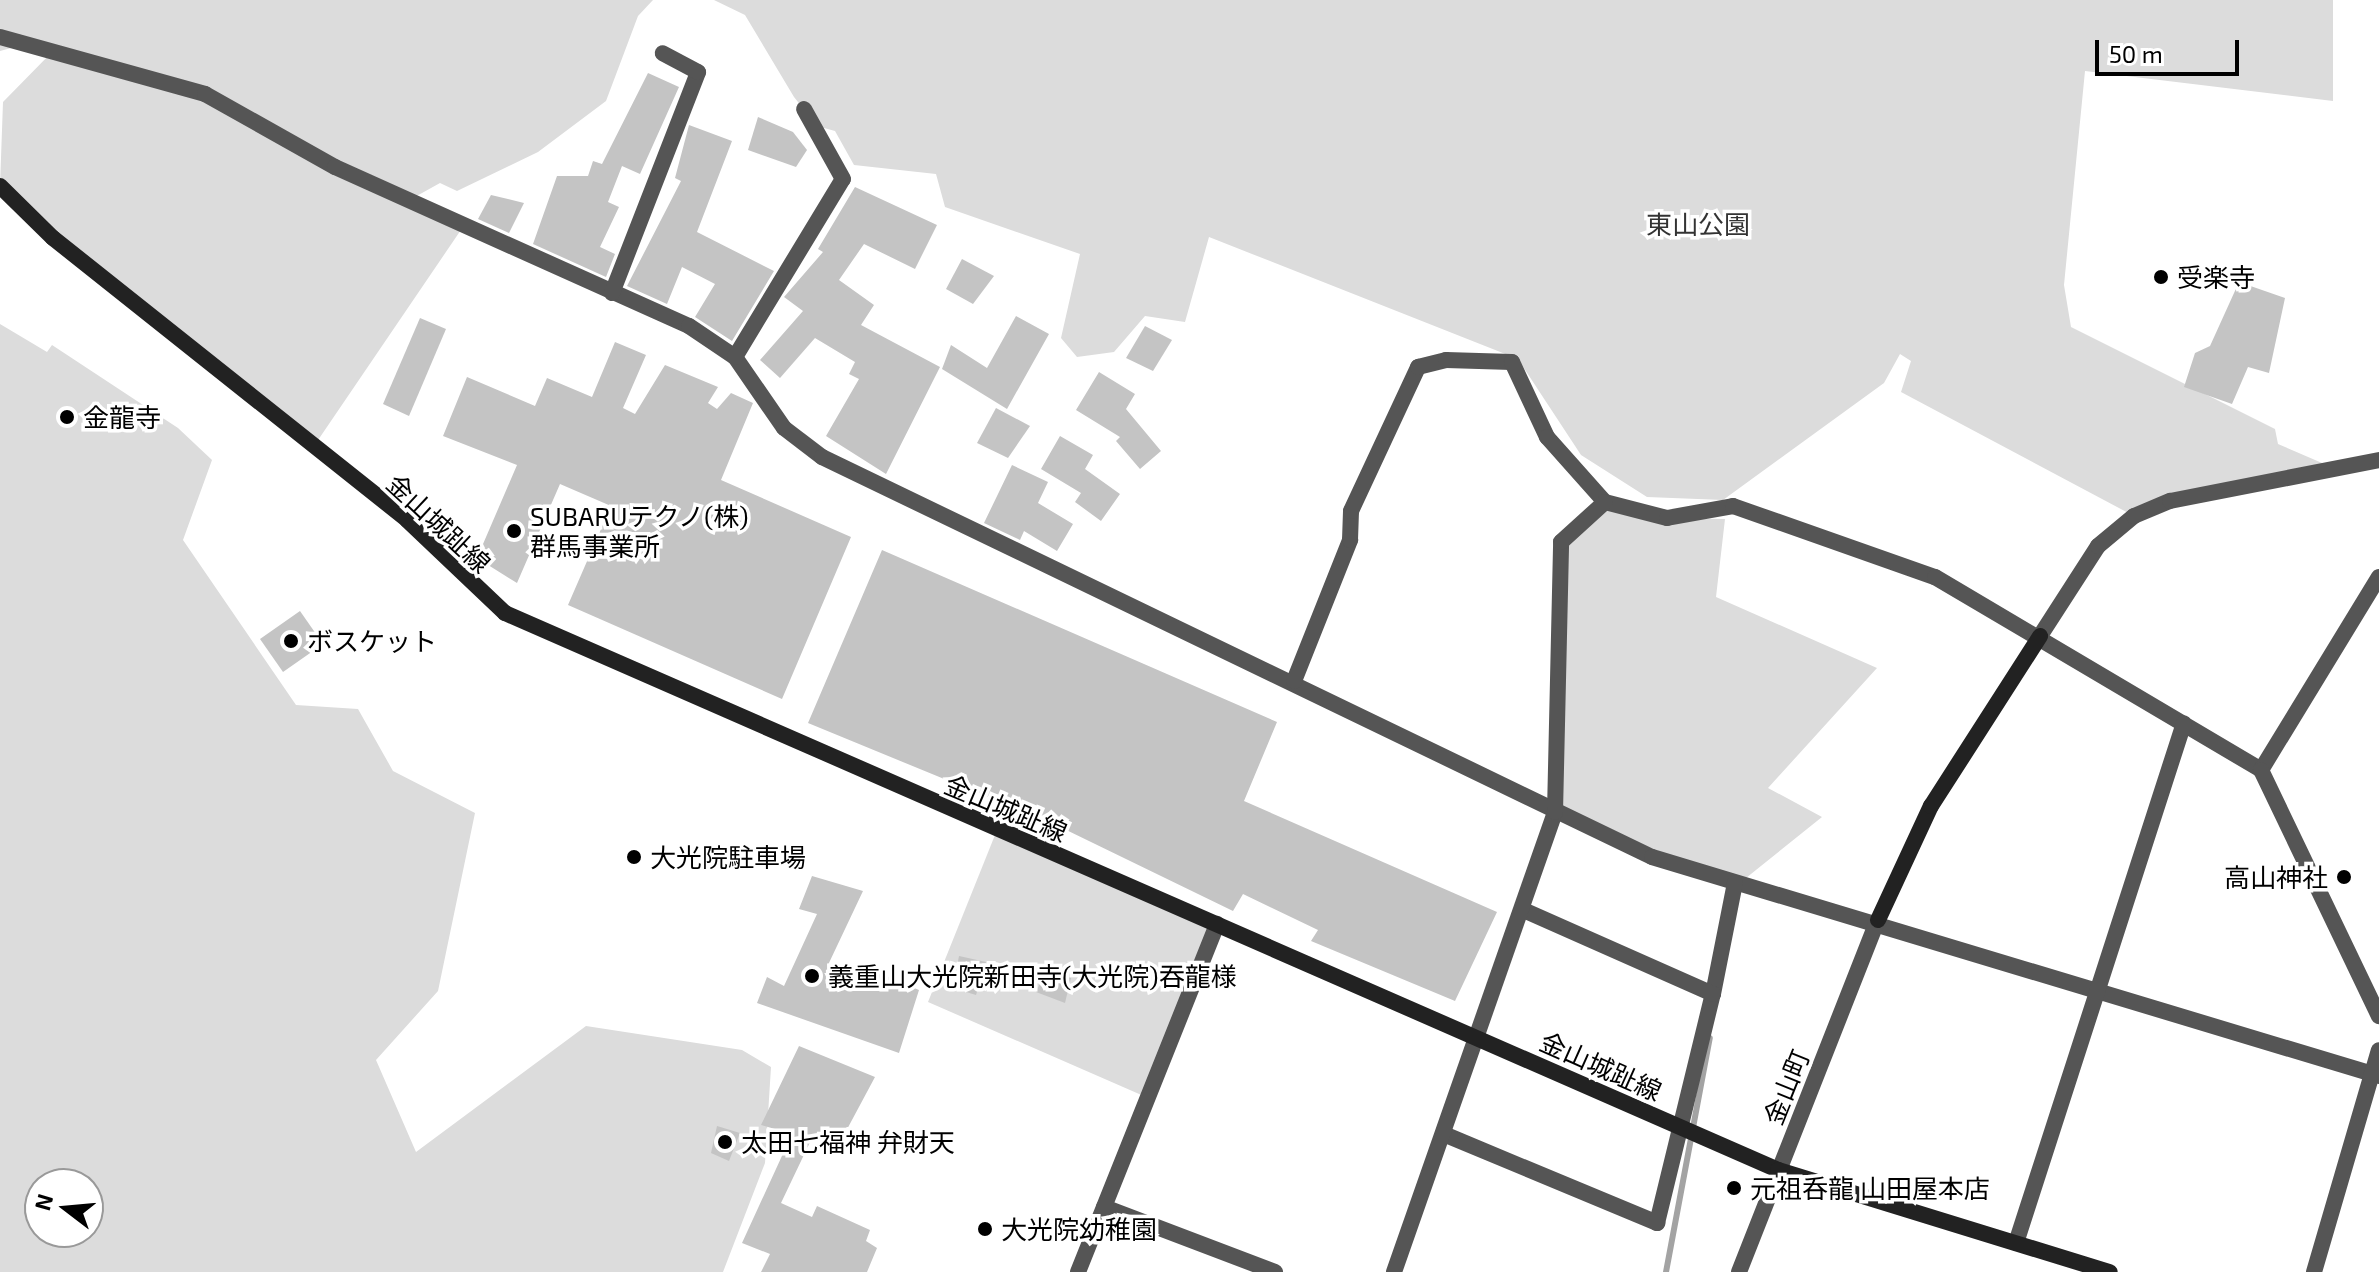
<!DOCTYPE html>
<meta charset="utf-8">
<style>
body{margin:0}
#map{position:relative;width:2379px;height:1272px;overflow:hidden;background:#fff;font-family:"Exo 2","Noto Sans JP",sans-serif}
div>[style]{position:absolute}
.green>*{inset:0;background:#dcdcdc}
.stream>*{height:6px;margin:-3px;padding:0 3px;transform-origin:3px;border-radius:3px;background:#a3a3a3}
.building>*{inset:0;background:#c4c4c4}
.street>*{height:16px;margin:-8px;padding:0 8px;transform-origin:8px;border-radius:8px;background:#555}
.secondary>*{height:16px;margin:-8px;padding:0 8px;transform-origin:8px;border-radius:8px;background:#222}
.dots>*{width:22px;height:22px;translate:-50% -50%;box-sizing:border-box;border:4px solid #fff;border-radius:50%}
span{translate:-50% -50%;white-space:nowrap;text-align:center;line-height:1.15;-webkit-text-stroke:7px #fff;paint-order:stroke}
.park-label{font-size:26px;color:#333}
.poi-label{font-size:26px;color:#000}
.left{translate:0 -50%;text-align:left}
.right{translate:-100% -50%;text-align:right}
.street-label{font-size:26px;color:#000}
.north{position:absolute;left:24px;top:1168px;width:80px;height:80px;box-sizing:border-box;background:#fff;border:2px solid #999;border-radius:50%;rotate:286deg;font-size:22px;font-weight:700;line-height:32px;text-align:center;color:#000}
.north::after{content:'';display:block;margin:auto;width:28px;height:36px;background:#000;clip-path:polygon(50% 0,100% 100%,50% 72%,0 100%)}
.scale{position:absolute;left:2095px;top:40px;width:144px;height:36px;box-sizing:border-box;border:4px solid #000;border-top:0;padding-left:10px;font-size:24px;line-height:28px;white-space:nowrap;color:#000;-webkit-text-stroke:6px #fff;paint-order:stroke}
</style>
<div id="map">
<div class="green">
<i style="clip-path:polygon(0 0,653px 0,638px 16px,606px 101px,538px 152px,457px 191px,440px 183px,413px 198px,467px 221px,314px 446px,0 186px,3px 102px,53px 51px,26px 44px,0 51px)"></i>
<i style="clip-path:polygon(714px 0,2333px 0,2333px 101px,2085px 71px,2064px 285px,2071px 327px,2275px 429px,2278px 444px,2343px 472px,2134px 516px,1901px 392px,1911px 361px,1900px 354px,1884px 383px,1723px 500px,1647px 497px,1581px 455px,1518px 359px,1209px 237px,1185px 322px,1145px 316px,1114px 352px,1077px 357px,1061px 338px,1080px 254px,945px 207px,936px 174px,854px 165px,835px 131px,817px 126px,794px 97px,745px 15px)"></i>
<i style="clip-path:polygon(evenodd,0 324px,47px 352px,52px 345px,178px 428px,212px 460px,183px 540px,296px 705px,358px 709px,393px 771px,475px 813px,438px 991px,376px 1060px,416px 1152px,586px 1026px,742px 1050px,771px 1067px,765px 1163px,723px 1272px,0 1272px,0 324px,40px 1184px,88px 1184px,88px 1232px,40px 1232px,40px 1184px)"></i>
<i style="clip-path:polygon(1605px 502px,1667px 518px,1725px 519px,1716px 597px,1877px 668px,1768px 788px,1822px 817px,1741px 882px,1555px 812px,1561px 542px)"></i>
<i style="clip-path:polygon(997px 830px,1217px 924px,1146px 1097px,928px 1002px)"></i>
</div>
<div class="stream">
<i style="left:1666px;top:1272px;width:238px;rotate:-79.4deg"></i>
</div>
<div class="building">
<i style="clip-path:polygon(648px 73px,679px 87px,640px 174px,622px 166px,608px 202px,619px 207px,600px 247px,615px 254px,606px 277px,533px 244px,557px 176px,588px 176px,593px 161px,602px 164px)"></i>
<i style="clip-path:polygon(758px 117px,793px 132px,807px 150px,796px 167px,748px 150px)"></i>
<i style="clip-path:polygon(689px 125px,732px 141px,697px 232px,774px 271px,732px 341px,695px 317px,715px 284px,682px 267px,667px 304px,627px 286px,681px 181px,675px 178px)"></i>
<i style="clip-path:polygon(855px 187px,937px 225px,915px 269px,864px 244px,839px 280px,874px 305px,861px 325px,940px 367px,886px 474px,826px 436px,859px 379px,849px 374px,855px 362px,815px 338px,780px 378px,760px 360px,803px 311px,784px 297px,823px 252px,818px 249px)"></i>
<i style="clip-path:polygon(491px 195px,524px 203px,509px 233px,478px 219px)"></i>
<i style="clip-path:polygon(962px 259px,994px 276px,973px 304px,946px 289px)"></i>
<i style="clip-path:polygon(2239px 282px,2285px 298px,2269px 373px,2248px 367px,2232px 404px,2184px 387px,2195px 353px,2210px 346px)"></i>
<i style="clip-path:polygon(1016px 316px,1049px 334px,1007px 409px,942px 369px,951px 345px,987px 368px)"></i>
<i style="clip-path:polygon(420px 318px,446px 329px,409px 416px,383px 404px)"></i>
<i style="clip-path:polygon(1145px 326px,1172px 340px,1153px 371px,1126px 358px)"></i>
<i style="clip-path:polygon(615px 342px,646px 355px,623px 408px,635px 414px,665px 365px,718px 387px,708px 403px,717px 409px,731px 393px,753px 403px,721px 480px,851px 537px,782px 699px,568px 605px,611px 506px,560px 484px,517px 583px,477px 558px,517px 465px,443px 436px,467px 377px,535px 406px,547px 378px,592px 397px)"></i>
<i style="clip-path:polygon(1099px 372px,1135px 394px,1126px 409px,1161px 451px,1140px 469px,1116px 441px,1120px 437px,1076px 410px)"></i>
<i style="clip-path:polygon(996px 408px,1030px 426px,1008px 458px,977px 443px)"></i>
<i style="clip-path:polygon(1060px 436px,1093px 455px,1085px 469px,1120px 494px,1101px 521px,1075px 502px,1081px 493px,1041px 469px)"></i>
<i style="clip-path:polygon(1012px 465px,1048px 482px,1038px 503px,1073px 524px,1057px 551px,1024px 531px,1020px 540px,984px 523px)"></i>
<i style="clip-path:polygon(882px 550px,1277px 722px,1244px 801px,1497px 912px,1455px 1001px,1311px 941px,1318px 930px,1243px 894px,1233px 911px,1056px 825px,808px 723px)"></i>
<i style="clip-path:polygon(300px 611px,323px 644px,283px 672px,260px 639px)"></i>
<i style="clip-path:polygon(812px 876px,863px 891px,828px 965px,856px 977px,861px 965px,919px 990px,899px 1053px,757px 1003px,767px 977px,784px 986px,817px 914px,799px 909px)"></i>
<i style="clip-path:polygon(959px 956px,986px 962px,976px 995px,953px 988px)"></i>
<i style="clip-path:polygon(1046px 970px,1071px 978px,1065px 1003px,1036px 992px)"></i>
<i style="clip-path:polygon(799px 1046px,875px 1077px,837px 1148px,812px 1138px,781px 1203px,812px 1217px,817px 1206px,870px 1230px,866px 1241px,877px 1248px,867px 1272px,761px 1272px,770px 1254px,742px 1243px,792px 1134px,761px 1125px)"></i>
<i style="clip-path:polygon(717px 1126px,740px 1133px,729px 1161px,711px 1153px)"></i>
</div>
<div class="street">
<i style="left:0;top:37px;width:213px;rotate:15.5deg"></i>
<i style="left:205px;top:94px;width:149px;rotate:29.3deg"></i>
<i style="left:335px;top:167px;width:388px;rotate:24.2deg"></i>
<i style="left:689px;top:326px;width:55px;rotate:34deg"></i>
<i style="left:735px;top:357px;width:86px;rotate:55.4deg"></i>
<i style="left:784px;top:428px;width:48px;rotate:37.3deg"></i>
<i style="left:822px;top:457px;width:921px;rotate:25.73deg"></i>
<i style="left:1652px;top:857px;width:759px;rotate:16.76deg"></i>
<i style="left:612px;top:293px;width:237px;rotate:-68.7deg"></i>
<i style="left:698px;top:72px;width:40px;rotate:-152deg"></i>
<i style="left:735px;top:357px;width:208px;rotate:-58.8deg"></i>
<i style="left:843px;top:179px;width:80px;rotate:-119.1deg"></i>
<i style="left:2040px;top:636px;width:107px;rotate:-57.2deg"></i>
<i style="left:2098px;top:546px;width:47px;rotate:-39.8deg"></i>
<i style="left:2134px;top:516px;width:39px;rotate:-23deg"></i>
<i style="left:2170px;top:501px;width:213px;rotate:-11.1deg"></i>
<i style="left:1294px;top:681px;width:152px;rotate:-68.3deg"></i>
<i style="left:1350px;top:540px;width:29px;rotate:-88deg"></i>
<i style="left:1351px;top:511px;width:159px;rotate:-65deg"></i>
<i style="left:1418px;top:367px;width:29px;rotate:-14deg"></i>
<i style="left:1446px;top:360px;width:66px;rotate:1.7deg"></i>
<i style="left:1512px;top:362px;width:83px;rotate:65deg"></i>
<i style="left:1547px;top:437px;width:87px;rotate:48.3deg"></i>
<i style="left:1605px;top:502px;width:64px;rotate:14.5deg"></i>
<i style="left:1667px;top:518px;width:67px;rotate:-10.3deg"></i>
<i style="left:1733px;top:506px;width:214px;rotate:19.4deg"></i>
<i style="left:1935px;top:577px;width:379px;rotate:30.6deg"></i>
<i style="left:2261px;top:770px;width:226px;rotate:-58.6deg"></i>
<i style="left:2261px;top:770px;width:273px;rotate:64.4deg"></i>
<i style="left:1713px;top:994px;width:113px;rotate:-78.8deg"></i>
<i style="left:1446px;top:1135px;width:229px;rotate:22.6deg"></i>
<i style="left:1657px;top:1223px;width:236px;rotate:-76.3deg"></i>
<i style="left:1713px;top:994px;width:208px;rotate:-156.1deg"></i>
<i style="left:1104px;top:1207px;width:183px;rotate:20.8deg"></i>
<i style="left:2016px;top:1243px;width:546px;rotate:-72.1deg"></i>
<i style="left:1078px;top:1272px;width:375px;rotate:-68.2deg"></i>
<i style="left:1394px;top:1272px;width:487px;rotate:-70.7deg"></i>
<i style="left:1555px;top:812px;width:270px;rotate:-88.7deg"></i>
<i style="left:1561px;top:542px;width:59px;rotate:-42.3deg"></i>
<i style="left:1739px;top:1272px;width:378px;rotate:-68.5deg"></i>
<i style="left:2314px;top:1272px;width:231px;rotate:-73.7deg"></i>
</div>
<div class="secondary">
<i style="left:0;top:186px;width:74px;rotate:44.5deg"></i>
<i style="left:53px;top:238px;width:453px;rotate:38.5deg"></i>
<i style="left:407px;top:520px;width:135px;rotate:43.5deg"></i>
<i style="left:505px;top:613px;width:1390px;rotate:23.63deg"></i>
<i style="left:1778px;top:1170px;width:347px;rotate:17.1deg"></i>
<i style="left:1878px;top:920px;width:126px;rotate:-65.1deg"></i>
<i style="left:1931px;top:806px;width:202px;rotate:-57.3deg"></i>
</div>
<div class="dots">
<i style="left:2161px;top:277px;background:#000"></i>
<i style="left:67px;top:417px;background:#000"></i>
<i style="left:514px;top:531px;background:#000"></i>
<i style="left:291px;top:641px;background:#000"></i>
<i style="left:634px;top:857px;background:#000"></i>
<i style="left:2344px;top:877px;background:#000"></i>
<i style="left:812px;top:976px;background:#000"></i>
<i style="left:725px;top:1142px;background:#000"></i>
<i style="left:1734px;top:1188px;background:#000"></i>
<i style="left:985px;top:1229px;background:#000"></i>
</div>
<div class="park-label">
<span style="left:1698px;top:224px">東山公園</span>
</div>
<div class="poi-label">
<span class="left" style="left:2177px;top:277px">受楽寺</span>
<span class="left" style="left:83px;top:417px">金龍寺</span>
<span class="left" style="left:530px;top:531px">SUBARUテクノ(株)<br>群馬事業所</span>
<span class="left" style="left:307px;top:641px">ボスケット</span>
<span class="left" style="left:650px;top:857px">大光院駐車場</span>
<span class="right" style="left:2328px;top:877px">高山神社</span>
<span class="left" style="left:828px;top:976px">義重山大光院新田寺(大光院)吞龍様</span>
<span class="left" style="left:741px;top:1142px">太田七福神 弁財天</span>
<span class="left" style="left:1750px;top:1188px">元祖呑龍 山田屋本店</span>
<span class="left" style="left:1001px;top:1229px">大光院幼稚園</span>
</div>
<div class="street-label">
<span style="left:439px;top:523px;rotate:43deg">金山城趾線</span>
<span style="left:1006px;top:808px;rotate:23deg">金山城趾線</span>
<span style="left:1601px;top:1066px;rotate:24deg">金山城趾線</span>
<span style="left:1786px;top:1087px;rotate:-68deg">金山町</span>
</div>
<div class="north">N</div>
<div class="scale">50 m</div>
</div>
